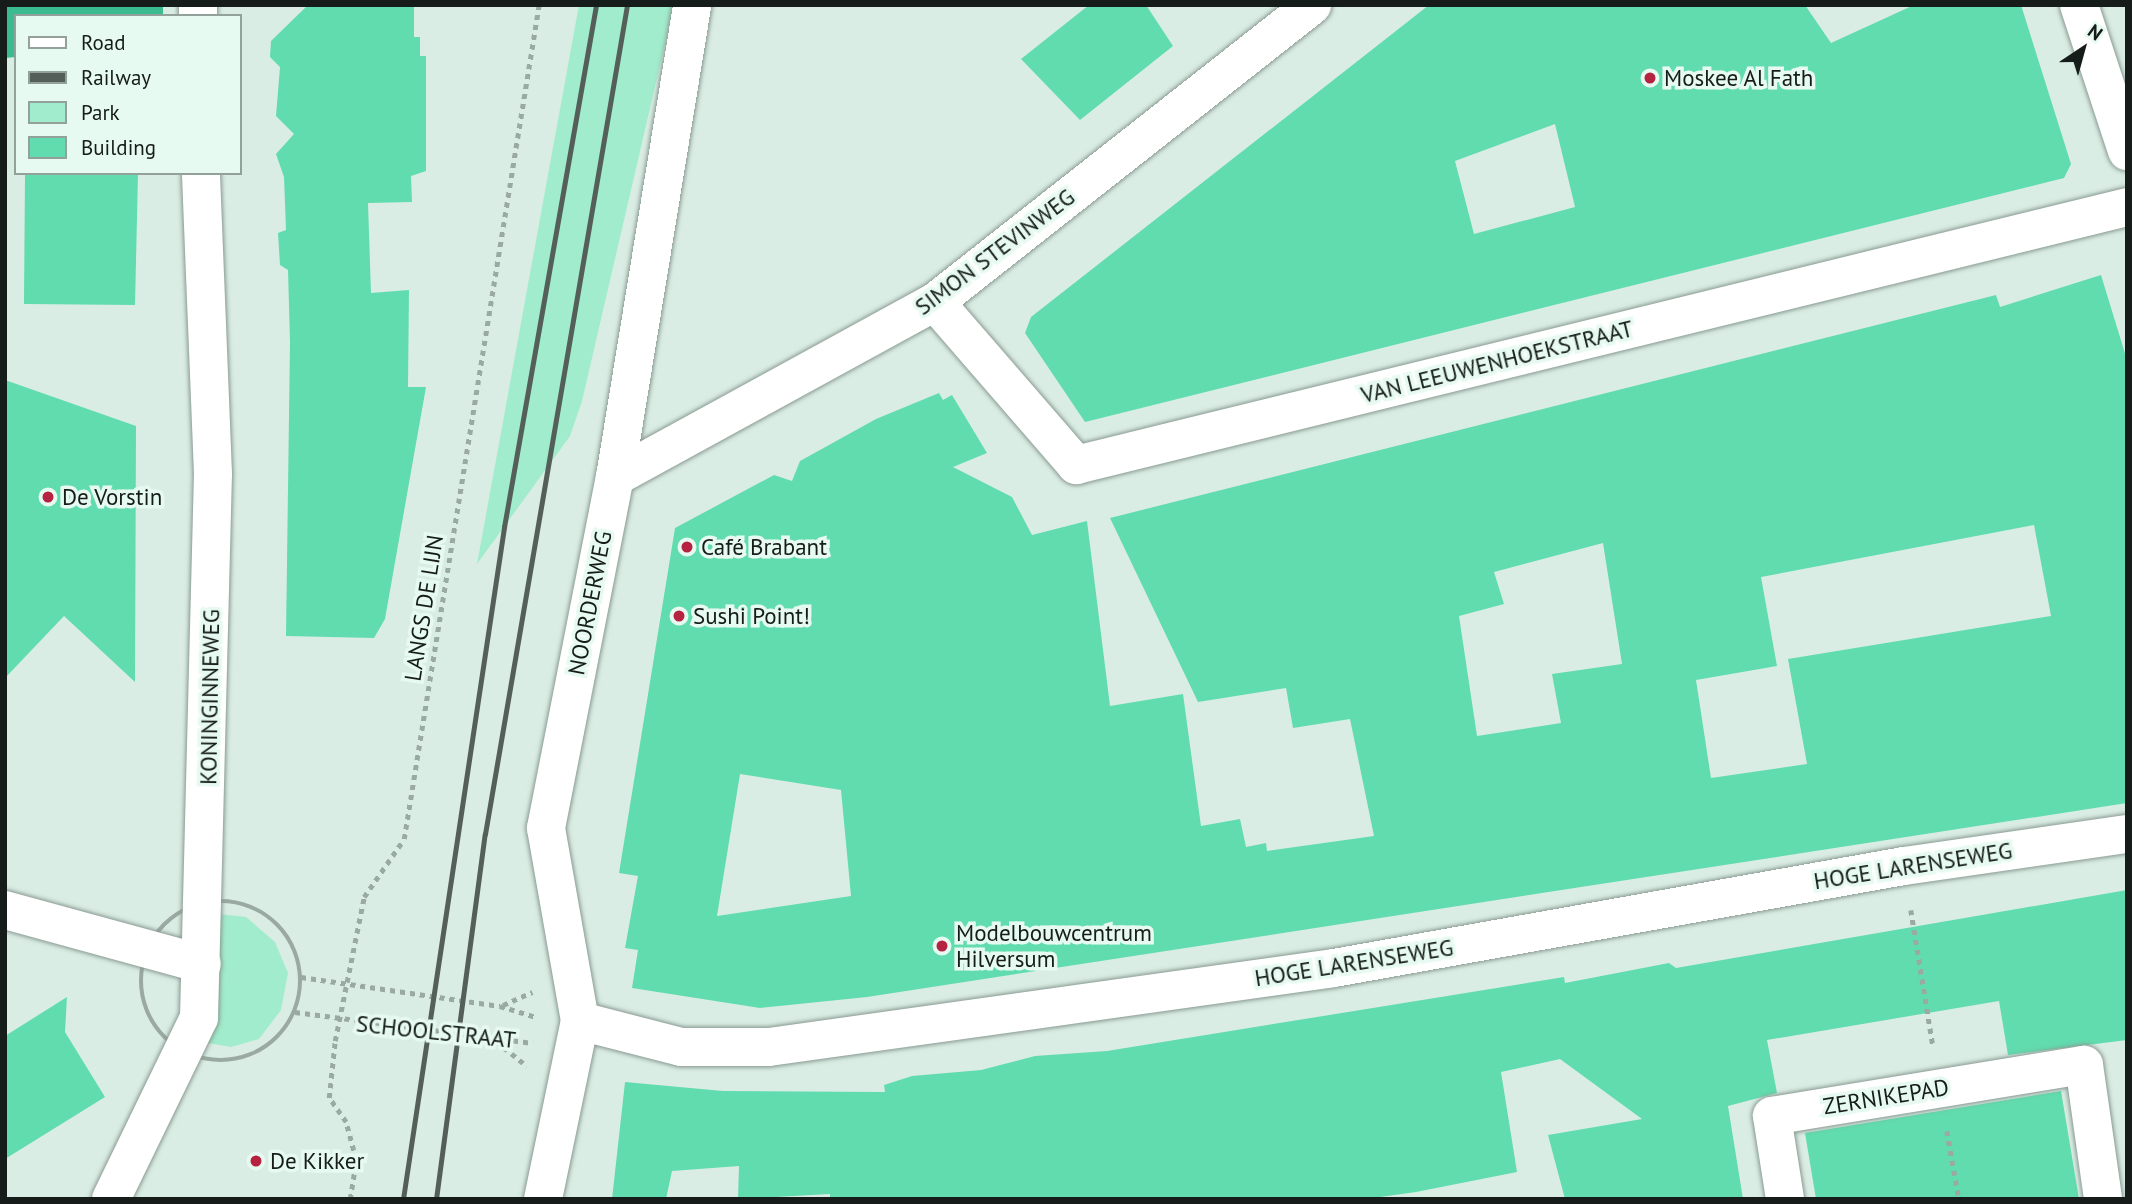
<!DOCTYPE html>
<meta charset="utf-8">
<style>
body{margin:0}
#map{position:relative;width:2132px;height:1204px;overflow:hidden;background:#daede4;font-family:"PT Sans",sans-serif}
div>[style]{position:absolute}
.green>*{inset:0;background:#a1eccc}
.forest>*{inset:0;background:#3bbc90}
.building>*{inset:0;background:#61dcae}
.path>*{height:4.5px;margin-top:-2.25px;transform-origin:0;background:repeating-linear-gradient(90deg,#9aa9a2 0 5px,transparent 0 10px)}
.path>.ring{margin:-2.25px;padding:0;box-sizing:content-box;background:none;border:4.5px solid #9aa9a2;border-radius:50%}
.roads{filter:drop-shadow(0 0 2px #899a92) drop-shadow(0 0 2px #899a92)}
.minor>*{height:38px;margin:-19px;padding:0 19px;transform-origin:19px;border-radius:19px;background:#fff}
.rail>*{height:5px;margin:-2.5px;padding:0 2.5px;transform-origin:2.5px;border-radius:2.5px;background:#545f5a}
.dots>*{width:19px;height:19px;translate:-50% -50%;box-sizing:border-box;border:4px solid #e7faf1;border-radius:50%}
span{translate:-50% -50%;white-space:nowrap;text-align:center;line-height:1.15;-webkit-text-stroke:7px #e7faf1;paint-order:stroke}
.poi-label{font-size:23px;color:#151c19}
.left{translate:0 -50%;text-align:left}
.street-label{font-size:23px;color:#151c19}
.frame{position:absolute;inset:0;border:7px solid #151c19;pointer-events:none}
.legend{position:absolute;left:14px;top:14px;width:228px;height:161px;box-sizing:border-box;background:#e7faf1;border:2px solid #93a19b;margin:0;padding:9px 12px;list-style:none;font-size:21px;color:#151c19}
.legend li{display:flex;align-items:center;gap:14px;height:35px}
.legend b{width:35px;border:2px solid #93a19b}
.north{position:absolute;left:2048px;top:14px;width:70px;height:70px;-webkit-text-stroke:5px #e7faf1;paint-order:stroke;rotate:36deg;font-size:19px;font-weight:700;line-height:28px;text-align:center;color:#151c19}
.north::after{content:'';display:block;margin:auto;width:24px;height:32px;background:#151c19;clip-path:polygon(50% 0,100% 100%,50% 72%,0 100%)}
</style>
<div id="map">
<div class="green">
<i style="clip-path:polygon(579px 5px,674px 5px,582px 401px,570px 436px,477px 564px)"></i>
<i style="clip-path:polygon(219px 914px,246px 917px,275px 942px,288px 973px,281px 1010px,259px 1039px,231px 1047px,202px 1042px)"></i>
</div>
<div class="forest">
<i style="clip-path:polygon(5px 5px,163px 5px,163px 16px,16px 16px,16px 57px,5px 58px)"></i>
</div>
<div class="building">
<i style="clip-path:polygon(308px 5px,414px 5px,414px 37px,420px 37px,420px 56px,426px 56px,426px 171px,411px 176px,412px 202px,368px 203px,371px 293px,409px 290px,408px 387px,426px 387px,385px 619px,374px 638px,286px 636px,290px 342px,288px 270px,280px 265px,278px 233px,286px 230px,284px 177px,276px 154px,294px 134px,276px 116px,280px 67px,270px 57px,271px 41px)"></i>
<i style="clip-path:polygon(1089px 5px,1146px 5px,1173px 46px,1080px 120px,1021px 59px)"></i>
<i style="clip-path:polygon(evenodd,1429px 5px,1805px 5px,1831px 43px,1914px 5px,2021px 5px,2071px 164px,2064px 178px,1085px 422px,1025px 333px,1031px 317px,1429px 5px,1555px 124px,1575px 207px,1474px 234px,1455px 161px,1555px 124px)"></i>
<i style="clip-path:polygon(25px 173px,138px 173px,135px 305px,24px 304px)"></i>
<i style="clip-path:polygon(evenodd,2101px 275px,2127px 360px,2127px 803px,867px 997px,760px 1008px,632px 988px,638px 950px,625px 948px,638px 876px,619px 873px,675px 528px,774px 475px,792px 481px,800px 461px,876px 419px,939px 393px,943px 400px,952px 395px,987px 453px,953px 467px,1012px 497px,1032px 535px,1087px 521px,1110px 706px,1183px 694px,1201px 826px,1240px 819px,1246px 847px,1266px 843px,1267px 851px,1374px 836px,1350px 719px,1293px 728px,1286px 688px,1198px 702px,1110px 518px,1996px 295px,2000px 307px,2101px 275px,2034px 525px,2051px 616px,1788px 659px,1807px 764px,1711px 778px,1696px 680px,1777px 666px,1761px 577px,2034px 525px,2101px 275px,1603px 543px,1622px 664px,1552px 674px,1561px 723px,1477px 736px,1459px 616px,1504px 604px,1494px 572px,1603px 543px,2101px 275px,740px 774px,841px 790px,851px 896px,717px 916px,740px 774px)"></i>
<i style="clip-path:polygon(5px 380px,136px 426px,135px 682px,64px 616px,5px 678px)"></i>
<i style="clip-path:polygon(2127px 890px,2127px 1040px,2008px 1055px,1999px 1001px,1767px 1040px,1777px 1093px,1728px 1106px,1743px 1199px,1565px 1199px,1548px 1135px,1642px 1119px,1560px 1059px,1501px 1072px,1517px 1172px,1416px 1192px,1366px 1199px,830px 1199px,830px 1194px,738px 1199px,739px 1166px,672px 1171px,666px 1199px,612px 1199px,625px 1082px,723px 1091px,885px 1092px,884px 1085px,912px 1076px,981px 1070px,1035px 1056px,1107px 1051px,1564px 977px,1565px 983px,1669px 963px,1676px 968px)"></i>
<i style="clip-path:polygon(67px 997px,65px 1032px,105px 1097px,5px 1159px,5px 1036px)"></i>
<i style="clip-path:polygon(2061px 1091px,2079px 1199px,1816px 1199px,1805px 1133px)"></i>
</div>
<div class="path">
<i class="ring" style="left:141px;top:901px;width:155.5px;height:155.5px"></i>
<i style="left:1911px;top:910px;width:138px;rotate:80.8deg"></i>
<i style="left:301px;top:977px;width:201px;rotate:8.3deg"></i>
<i style="left:500px;top:1006px;width:37px;rotate:17deg"></i>
<i style="left:503px;top:1005px;width:32px;rotate:-24deg"></i>
<i style="left:295px;top:1012px;width:240px;rotate:7.4deg"></i>
<i style="left:496px;top:1041px;width:40px;rotate:39deg"></i>
<i style="left:1947px;top:1131px;width:69px;rotate:80deg"></i>
<i style="left:350px;top:1199px;width:39px;rotate:-81deg"></i>
<i style="left:356px;top:1160px;width:39px;rotate:-105deg"></i>
<i style="left:346px;top:1122px;width:29px;rotate:-125deg"></i>
<i style="left:329px;top:1098px;width:57px;rotate:-84deg"></i>
<i style="left:335px;top:1041px;width:147px;rotate:-78.6deg"></i>
<i style="left:364px;top:897px;width:70px;rotate:-55.4deg"></i>
<i style="left:404px;top:839px;width:845px;rotate:-80.81deg"></i>
</div>
<div class="roads">
<div class="minor">
<i style="left:198px;top:5px;width:11px;rotate:90deg"></i>
<i style="left:2079px;top:5px;width:154px;rotate:71.8deg"></i>
<i style="left:935px;top:302px;width:216px;rotate:49.1deg"></i>
<i style="left:1076px;top:465px;width:1082px;rotate:-13.79deg"></i>
<i style="left:615px;top:477px;width:365px;rotate:-28.7deg"></i>
<i style="left:935px;top:302px;width:480px;rotate:-38.2deg"></i>
<i style="left:5px;top:910px;width:204px;rotate:15.3deg"></i>
<i style="left:580px;top:1021px;width:104px;rotate:14.4deg"></i>
<i style="left:681px;top:1047px;width:88px"></i>
<i style="left:769px;top:1047px;width:570px;rotate:-7.96deg"></i>
<i style="left:1334px;top:968px;width:579px;rotate:-10.15deg"></i>
<i style="left:1904px;top:866px;width:225px;rotate:-8.2deg"></i>
<i style="left:111px;top:1199px;width:201px;rotate:-64.1deg"></i>
<i style="left:199px;top:1018px;width:544px;rotate:-88.53deg"></i>
<i style="left:213px;top:474px;width:301px;rotate:-92.3deg"></i>
<i style="left:543px;top:1199px;width:182px;rotate:-78.3deg"></i>
<i style="left:580px;top:1021px;width:196px;rotate:-100deg"></i>
<i style="left:546px;top:828px;width:358px;rotate:-78.9deg"></i>
<i style="left:615px;top:477px;width:478px;rotate:-80.7deg"></i>
<i style="left:1785px;top:1199px;width:84px;rotate:-98.9deg"></i>
<i style="left:1772px;top:1116px;width:316px;rotate:-9.3deg"></i>
<i style="left:2084px;top:1065px;width:135px;rotate:81.9deg"></i>
</div>
</div>
<div class="rail">
<i style="left:403px;top:1199px;width:680px;rotate:-81.45deg"></i>
<i style="left:504px;top:527px;width:530px;rotate:-80deg"></i>
<i style="left:436px;top:1199px;width:368px;rotate:-82.4deg"></i>
<i style="left:485px;top:834px;width:841px;rotate:-80.28deg"></i>
</div>
<div class="dots">
<i style="left:1650px;top:78px;background:#b52341"></i>
<i style="left:48px;top:497px;background:#b52341"></i>
<i style="left:687px;top:547px;background:#b52341"></i>
<i style="left:679px;top:616px;background:#b52341"></i>
<i style="left:942px;top:946px;background:#b52341"></i>
<i style="left:256px;top:1161px;background:#b52341"></i>
</div>
<div class="poi-label">
<span class="left" style="left:1664px;top:78px">Moskee Al Fath</span>
<span class="left" style="left:62px;top:497px">De Vorstin</span>
<span class="left" style="left:701px;top:547px">Café Brabant</span>
<span class="left" style="left:693px;top:616px">Sushi Point!</span>
<span class="left" style="left:956px;top:946px">Modelbouwcentrum<br>Hilversum</span>
<span class="left" style="left:270px;top:1161px">De Kikker</span>
</div>
<div class="street-label">
<span style="left:995px;top:252px;rotate:-37deg">SIMON STEVINWEG</span>
<span style="left:1497px;top:362px;rotate:-14deg">VAN LEEUWENHOEKSTRAAT</span>
<span style="left:590px;top:603px;rotate:-79deg">NOORDERWEG</span>
<span style="left:424px;top:608px;rotate:-81deg">LANGS DE LIJN</span>
<span style="left:210px;top:697px;rotate:-89deg">KONINGINNEWEG</span>
<span style="left:1913px;top:866px;rotate:-9deg">HOGE LARENSEWEG</span>
<span style="left:1354px;top:963px;rotate:-9deg">HOGE LARENSEWEG</span>
<span style="left:436px;top:1032px;rotate:6deg">SCHOOLSTRAAT</span>
<span style="left:1886px;top:1097px;rotate:-9deg">ZERNIKEPAD</span>
</div>
<div class="frame"></div>
<ul class="legend">
<li><b style="height:9px;background:#fff"></b>Road</li>
<li><b style="height:9px;background:#545f5a"></b>Railway</li>
<li><b style="height:19px;background:#a1eccc"></b>Park</li>
<li><b style="height:19px;background:#61dcae"></b>Building</li>
</ul>
<div class="north">N</div>
</div>
